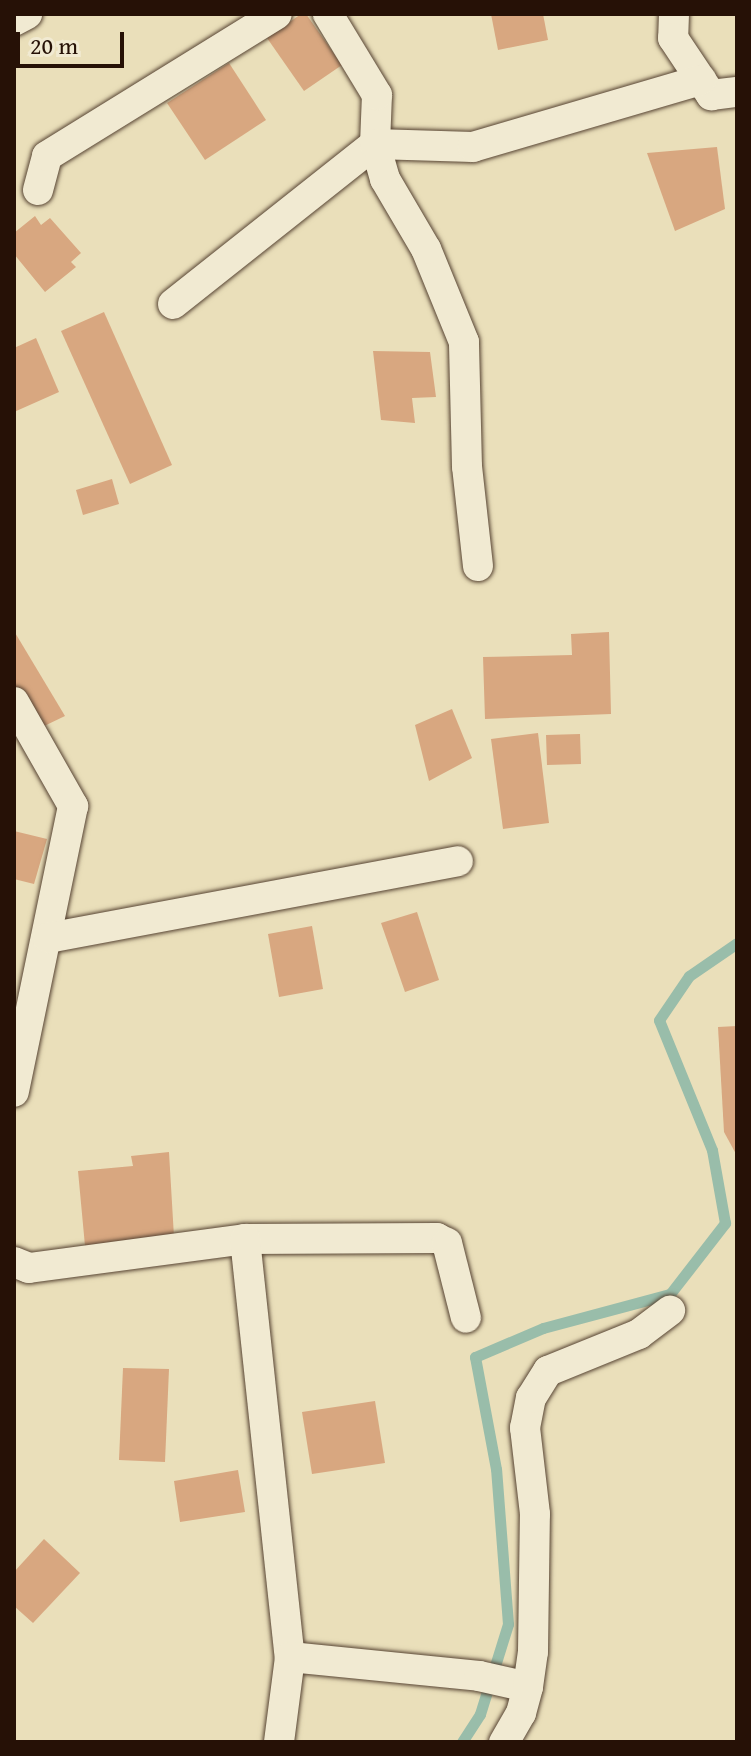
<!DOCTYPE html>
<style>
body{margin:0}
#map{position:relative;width:751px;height:1756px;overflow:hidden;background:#eadfba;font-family:"Gentium Book Plus",serif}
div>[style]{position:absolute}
.stream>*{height:11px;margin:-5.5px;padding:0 5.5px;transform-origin:5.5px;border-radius:5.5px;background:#99bdaa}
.building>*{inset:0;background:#d8a780}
.roads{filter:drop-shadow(0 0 2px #574433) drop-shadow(0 0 2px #574433)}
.minor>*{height:30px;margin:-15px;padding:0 15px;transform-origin:15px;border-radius:15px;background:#f1ead2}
span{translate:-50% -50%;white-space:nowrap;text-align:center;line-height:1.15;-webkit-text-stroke:6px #f1ead2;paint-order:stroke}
.frame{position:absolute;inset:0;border:16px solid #261106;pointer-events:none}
.scale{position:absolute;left:16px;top:32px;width:108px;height:36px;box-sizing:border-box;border:4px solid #261106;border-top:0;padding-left:10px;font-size:24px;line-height:28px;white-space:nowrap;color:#261106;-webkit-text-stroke:6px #f1ead2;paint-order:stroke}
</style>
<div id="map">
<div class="stream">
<i style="left:462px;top:1742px;width:33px;rotate:-57deg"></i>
<i style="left:480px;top:1714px;width:94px;rotate:-72.7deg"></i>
<i style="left:508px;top:1624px;width:155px;rotate:-94.4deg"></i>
<i style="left:496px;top:1469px;width:114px;rotate:-100.6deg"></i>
<i style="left:475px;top:1357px;width:74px;rotate:-23.1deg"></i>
<i style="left:543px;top:1328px;width:131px;rotate:-15deg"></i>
<i style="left:670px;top:1294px;width:90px;rotate:-52.2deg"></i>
<i style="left:725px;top:1223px;width:74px;rotate:-100.1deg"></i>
<i style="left:712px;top:1150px;width:140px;rotate:-112.2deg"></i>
<i style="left:659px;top:1020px;width:53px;rotate:-55.7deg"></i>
<i style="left:689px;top:976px;width:58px;rotate:-34.5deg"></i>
</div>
<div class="building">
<i style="clip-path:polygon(301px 14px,306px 14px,342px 65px,304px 91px,267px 38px)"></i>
<i style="clip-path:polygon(491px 14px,543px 14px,548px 40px,498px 50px)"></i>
<i style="clip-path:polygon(229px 63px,266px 120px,205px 160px,167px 103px)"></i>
<i style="clip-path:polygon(717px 147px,725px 209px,675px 231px,647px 153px)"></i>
<i style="clip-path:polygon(35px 216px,41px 225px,50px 218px,81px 253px,71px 262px,76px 267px,45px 292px,14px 254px,14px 233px)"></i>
<i style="clip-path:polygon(104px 312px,172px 465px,130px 484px,61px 331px)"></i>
<i style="clip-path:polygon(36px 338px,59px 392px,14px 412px,14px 348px)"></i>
<i style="clip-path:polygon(373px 351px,430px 352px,436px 397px,412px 398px,415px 423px,381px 420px)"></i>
<i style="clip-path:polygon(112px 479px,119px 504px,83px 515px,76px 490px)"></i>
<i style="clip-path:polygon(14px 631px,65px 716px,40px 728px,14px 684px)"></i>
<i style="clip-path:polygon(609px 632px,611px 714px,485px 719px,483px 657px,572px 655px,571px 634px)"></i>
<i style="clip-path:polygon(452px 709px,472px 758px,429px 781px,415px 725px)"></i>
<i style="clip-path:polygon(538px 733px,549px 823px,503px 829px,491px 739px)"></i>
<i style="clip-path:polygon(580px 734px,581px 764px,547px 765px,546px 735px)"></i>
<i style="clip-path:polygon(14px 831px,47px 839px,34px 884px,14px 879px)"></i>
<i style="clip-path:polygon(417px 912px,439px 980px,405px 992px,381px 923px)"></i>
<i style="clip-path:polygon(312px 926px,323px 989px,279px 997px,268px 934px)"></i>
<i style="clip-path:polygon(737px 1026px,737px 1154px,736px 1154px,724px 1132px,718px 1027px)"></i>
<i style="clip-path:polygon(169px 1152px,174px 1237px,85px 1246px,78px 1171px,133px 1166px,131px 1156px)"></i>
<i style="clip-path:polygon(123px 1368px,169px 1369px,165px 1462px,119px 1460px)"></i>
<i style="clip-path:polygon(375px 1401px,385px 1463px,312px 1474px,302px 1412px)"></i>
<i style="clip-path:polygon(238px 1470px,245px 1512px,180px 1522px,174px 1481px)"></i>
<i style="clip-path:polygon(44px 1539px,80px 1573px,33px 1623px,14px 1606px,14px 1572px)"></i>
</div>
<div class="roads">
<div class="minor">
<i style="left:674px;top:14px;width:24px;rotate:92deg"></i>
<i style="left:673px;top:38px;width:69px;rotate:56.3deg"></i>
<i style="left:711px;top:95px;width:26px;rotate:-7deg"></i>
<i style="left:14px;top:21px;width:15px;rotate:-28deg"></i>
<i style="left:38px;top:190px;width:35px;rotate:-75deg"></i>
<i style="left:47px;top:156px;width:270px;rotate:-31.7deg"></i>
<i style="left:173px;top:304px;width:258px;rotate:-38.4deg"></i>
<i style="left:375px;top:144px;width:49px;rotate:-87.7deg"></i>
<i style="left:377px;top:95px;width:95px;rotate:-121.2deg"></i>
<i style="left:478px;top:566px;width:100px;rotate:-96.3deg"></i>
<i style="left:467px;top:467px;width:125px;rotate:-91.4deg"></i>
<i style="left:464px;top:342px;width:100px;rotate:-112.2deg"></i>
<i style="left:426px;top:249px;width:81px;rotate:-120.4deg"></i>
<i style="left:385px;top:179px;width:36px;rotate:-106deg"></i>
<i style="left:375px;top:144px;width:98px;rotate:1.8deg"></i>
<i style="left:473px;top:147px;width:238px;rotate:-16.4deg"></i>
<i style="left:14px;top:702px;width:120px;rotate:60.4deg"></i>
<i style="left:73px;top:806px;width:292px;rotate:101.7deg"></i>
<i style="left:48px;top:938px;width:417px;rotate:-10.6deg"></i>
<i style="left:245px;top:1239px;width:192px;rotate:-0.3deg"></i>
<i style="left:437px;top:1238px;width:11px;rotate:27deg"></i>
<i style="left:447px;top:1243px;width:77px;rotate:75.8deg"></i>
<i style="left:14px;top:1262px;width:16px;rotate:22deg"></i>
<i style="left:29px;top:1268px;width:218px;rotate:-7.6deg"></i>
<i style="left:245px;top:1239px;width:420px;rotate:83.9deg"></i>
<i style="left:290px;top:1657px;width:190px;rotate:5.7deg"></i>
<i style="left:479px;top:1676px;width:50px;rotate:12.7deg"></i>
<i style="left:528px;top:1687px;width:27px;rotate:105deg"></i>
<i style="left:521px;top:1713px;width:34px;rotate:120deg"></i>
<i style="left:528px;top:1687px;width:35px;rotate:-82deg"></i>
<i style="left:533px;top:1652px;width:138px;rotate:-89.2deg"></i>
<i style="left:535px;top:1514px;width:87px;rotate:-96.6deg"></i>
<i style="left:525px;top:1428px;width:31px;rotate:-79deg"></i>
<i style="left:531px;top:1398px;width:32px;rotate:-58deg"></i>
<i style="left:548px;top:1371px;width:98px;rotate:-22.1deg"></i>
<i style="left:639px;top:1334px;width:39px;rotate:-37deg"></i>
<i style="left:279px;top:1742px;width:86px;rotate:-82.6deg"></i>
</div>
</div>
<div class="frame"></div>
<div class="scale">20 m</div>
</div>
